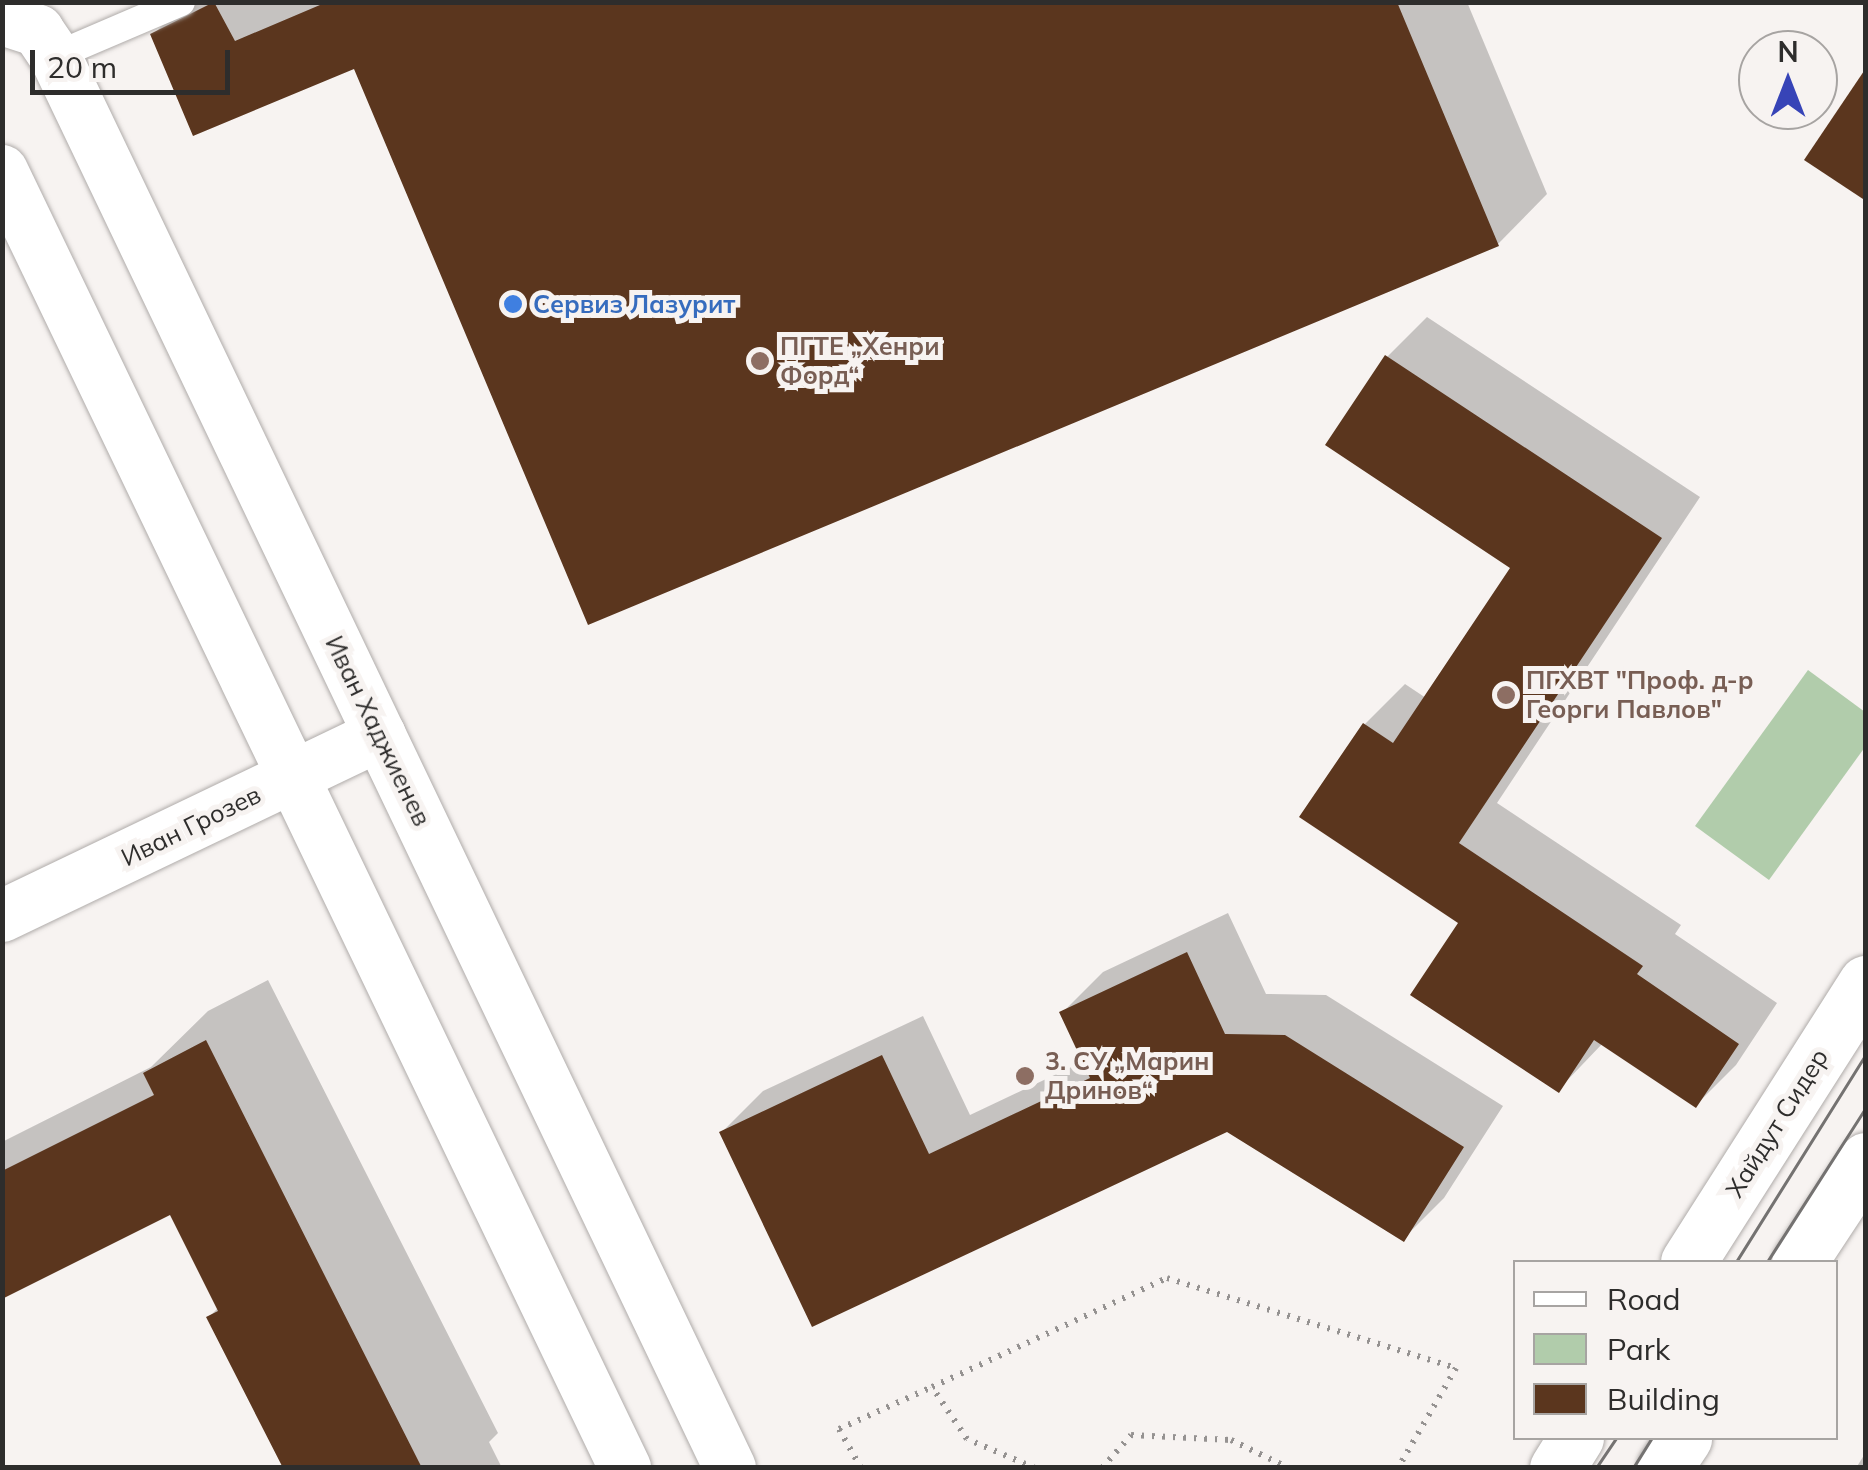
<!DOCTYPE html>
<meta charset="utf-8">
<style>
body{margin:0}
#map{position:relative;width:1868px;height:1470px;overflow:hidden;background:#f7f3f1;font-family:Mulish,sans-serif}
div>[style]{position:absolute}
.green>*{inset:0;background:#b1ccab}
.shadow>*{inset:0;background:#0003}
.building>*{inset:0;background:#5b361e}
.path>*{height:6px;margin-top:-3px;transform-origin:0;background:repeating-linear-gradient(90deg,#959291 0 2.5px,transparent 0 10.5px)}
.roads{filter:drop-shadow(0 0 2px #b0acaa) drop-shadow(0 0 2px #b0acaa)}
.service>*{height:28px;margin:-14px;padding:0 14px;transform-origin:14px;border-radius:14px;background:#fff}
.minor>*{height:52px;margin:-26px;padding:0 26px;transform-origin:26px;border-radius:26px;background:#fff}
.tertiary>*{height:55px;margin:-27.5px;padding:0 27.5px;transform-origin:27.5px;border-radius:27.5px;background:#fff}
.tram>*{height:2.5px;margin:-1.25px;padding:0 1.25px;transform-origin:1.25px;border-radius:1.25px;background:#747271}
.dots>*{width:28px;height:28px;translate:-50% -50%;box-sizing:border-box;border:5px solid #f7f3f1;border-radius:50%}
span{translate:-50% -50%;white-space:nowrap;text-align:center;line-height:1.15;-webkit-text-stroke:10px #f7f3f1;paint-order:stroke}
.shop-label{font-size:25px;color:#366cbe;font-weight:700}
.left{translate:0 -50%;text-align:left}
.education-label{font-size:25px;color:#785e54;font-weight:700}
.street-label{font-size:25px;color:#2e2d2c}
.frame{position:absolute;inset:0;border:5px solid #2e2d2c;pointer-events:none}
.legend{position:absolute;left:1513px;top:1260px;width:325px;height:180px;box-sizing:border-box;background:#f7f3f1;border:2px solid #a7a4a2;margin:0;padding:12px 18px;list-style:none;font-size:30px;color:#2e2d2c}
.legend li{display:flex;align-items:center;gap:20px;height:50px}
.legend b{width:50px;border:2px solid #a7a4a2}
.north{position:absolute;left:1738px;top:30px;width:100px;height:100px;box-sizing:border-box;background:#f7f3f1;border:2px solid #a7a4a2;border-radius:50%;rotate:0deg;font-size:28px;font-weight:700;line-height:40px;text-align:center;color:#2e2d2c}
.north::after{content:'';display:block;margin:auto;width:35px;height:45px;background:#3744b7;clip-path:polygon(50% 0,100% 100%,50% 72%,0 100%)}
.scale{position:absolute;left:30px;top:50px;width:200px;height:45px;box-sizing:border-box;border:5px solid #2e2d2c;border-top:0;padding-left:12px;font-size:30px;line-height:35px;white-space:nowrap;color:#2e2d2c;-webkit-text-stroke:8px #f7f3f1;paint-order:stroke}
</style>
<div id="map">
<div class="green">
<i style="clip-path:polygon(1808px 670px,1865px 712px,1865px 747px,1769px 880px,1695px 826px)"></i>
</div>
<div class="shadow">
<i style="clip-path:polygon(185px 2px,1467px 2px,1547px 194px,1498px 244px,153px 35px)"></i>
<i style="clip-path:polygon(1427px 317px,1700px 497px,1497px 803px,1681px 925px,1675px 934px,1777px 1003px,1736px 1065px,1696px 1105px,1603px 1043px,1559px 1089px,1462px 922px,1365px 724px,1405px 684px,1426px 698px,1513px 567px,1387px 357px)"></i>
<i style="clip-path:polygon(1228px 913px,1266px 994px,1326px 995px,1503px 1106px,1444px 1198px,1403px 1239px,1227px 1129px,813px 1323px,722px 1132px,763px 1091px,923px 1016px,970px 1115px,1084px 1061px,1062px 1013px,1103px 972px)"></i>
<i style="clip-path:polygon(268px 980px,498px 1433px,489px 1442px,502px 1468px,285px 1468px,209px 1317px,219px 1307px,171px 1212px,2px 1296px,2px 1142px,151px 1067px,208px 1011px)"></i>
<i style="clip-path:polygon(1866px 1452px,1866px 1468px,1856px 1468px)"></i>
</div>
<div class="building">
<i style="clip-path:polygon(214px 2px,235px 41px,327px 2px,1397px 2px,1499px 246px,588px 625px,354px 69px,193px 136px,150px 34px)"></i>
<i style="clip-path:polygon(1866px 68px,1866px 201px,1804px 160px)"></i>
<i style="clip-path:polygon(1385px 355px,1662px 538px,1459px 843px,1643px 966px,1637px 974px,1739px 1044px,1696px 1108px,1594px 1040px,1559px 1093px,1410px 995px,1458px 923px,1299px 817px,1363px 723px,1393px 743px,1510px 568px,1325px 445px)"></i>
<i style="clip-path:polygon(1187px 952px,1225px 1034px,1285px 1035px,1464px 1147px,1404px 1242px,1227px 1132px,812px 1327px,719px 1132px,882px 1055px,929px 1154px,1090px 1078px,1059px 1012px)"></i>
<i style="clip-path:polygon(206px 1040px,327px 1280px,422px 1468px,283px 1468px,206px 1317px,218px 1311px,170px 1215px,2px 1299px,2px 1171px,154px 1095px,143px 1073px)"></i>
</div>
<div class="path">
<i style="left:861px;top:1468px;width:45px;rotate:-119.4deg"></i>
<i style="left:839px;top:1429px;width:102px;rotate:-24.3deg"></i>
<i style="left:1035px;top:1468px;width:74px;rotate:-156.9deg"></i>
<i style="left:967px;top:1439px;width:63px;rotate:-123.9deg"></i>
<i style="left:932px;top:1387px;width:259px;rotate:-24.9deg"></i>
<i style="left:1167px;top:1278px;width:303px;rotate:17.3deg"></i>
<i style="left:1456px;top:1368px;width:116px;rotate:120.1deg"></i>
<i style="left:1102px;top:1468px;width:44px;rotate:-48.7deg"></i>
<i style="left:1131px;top:1435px;width:100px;rotate:2.9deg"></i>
<i style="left:1231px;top:1440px;width:64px;rotate:25.8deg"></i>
</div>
<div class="roads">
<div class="service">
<i style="left:55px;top:56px;width:137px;rotate:-23.2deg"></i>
</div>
<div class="minor">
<i style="left:2px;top:19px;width:38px;rotate:18deg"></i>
<i style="left:38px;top:31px;width:30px;rotate:56deg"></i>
<i style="left:55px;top:56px;width:1565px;rotate:64.45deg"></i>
<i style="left:2px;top:171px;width:1439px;rotate:64.34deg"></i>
<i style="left:2px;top:916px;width:419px;rotate:-25.6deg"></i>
</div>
<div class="tertiary">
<i style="left:1688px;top:1262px;width:331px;rotate:-57.5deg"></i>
<i style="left:1799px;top:1262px;width:122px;rotate:-56.7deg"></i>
<i style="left:1557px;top:1468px;width:36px;rotate:-58deg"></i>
<i style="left:1664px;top:1468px;width:36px;rotate:-56deg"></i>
</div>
</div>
<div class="tram">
<i style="left:1736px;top:1262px;width:245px;rotate:-58deg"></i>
<i style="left:1767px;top:1262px;width:184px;rotate:-57.4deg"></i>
<i style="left:1596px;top:1468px;width:36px;rotate:-56deg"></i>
<i style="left:1633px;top:1468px;width:36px;rotate:-58deg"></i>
</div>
<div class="dots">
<i style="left:513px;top:304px;background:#3f7fe0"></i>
<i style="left:760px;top:361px;background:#8d6e63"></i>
<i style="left:1506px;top:695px;background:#8d6e63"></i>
<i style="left:1025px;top:1076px;background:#8d6e63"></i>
</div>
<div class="shop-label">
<span class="left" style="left:533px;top:304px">Сервиз Лазурит</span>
</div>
<div class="education-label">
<span class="left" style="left:780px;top:361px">ПГТЕ „Хенри<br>Форд“</span>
<span class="left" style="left:1526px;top:695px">ПГХВТ "Проф. д-р<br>Георги Павлов"</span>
<span class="left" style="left:1045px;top:1076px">3. СУ „Марин<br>Дринов“</span>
</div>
<div class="street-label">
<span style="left:378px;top:731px;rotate:64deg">Иван Хаджиенев</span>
<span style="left:191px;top:826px;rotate:-26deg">Иван Грозев</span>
<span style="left:1777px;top:1123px;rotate:-58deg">Хайдут Сидер</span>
</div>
<div class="frame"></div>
<ul class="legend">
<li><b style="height:12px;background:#fff"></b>Road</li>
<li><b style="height:28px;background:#b1ccab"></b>Park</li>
<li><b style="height:28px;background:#5b361e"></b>Building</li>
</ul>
<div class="north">N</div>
<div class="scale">20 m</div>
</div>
